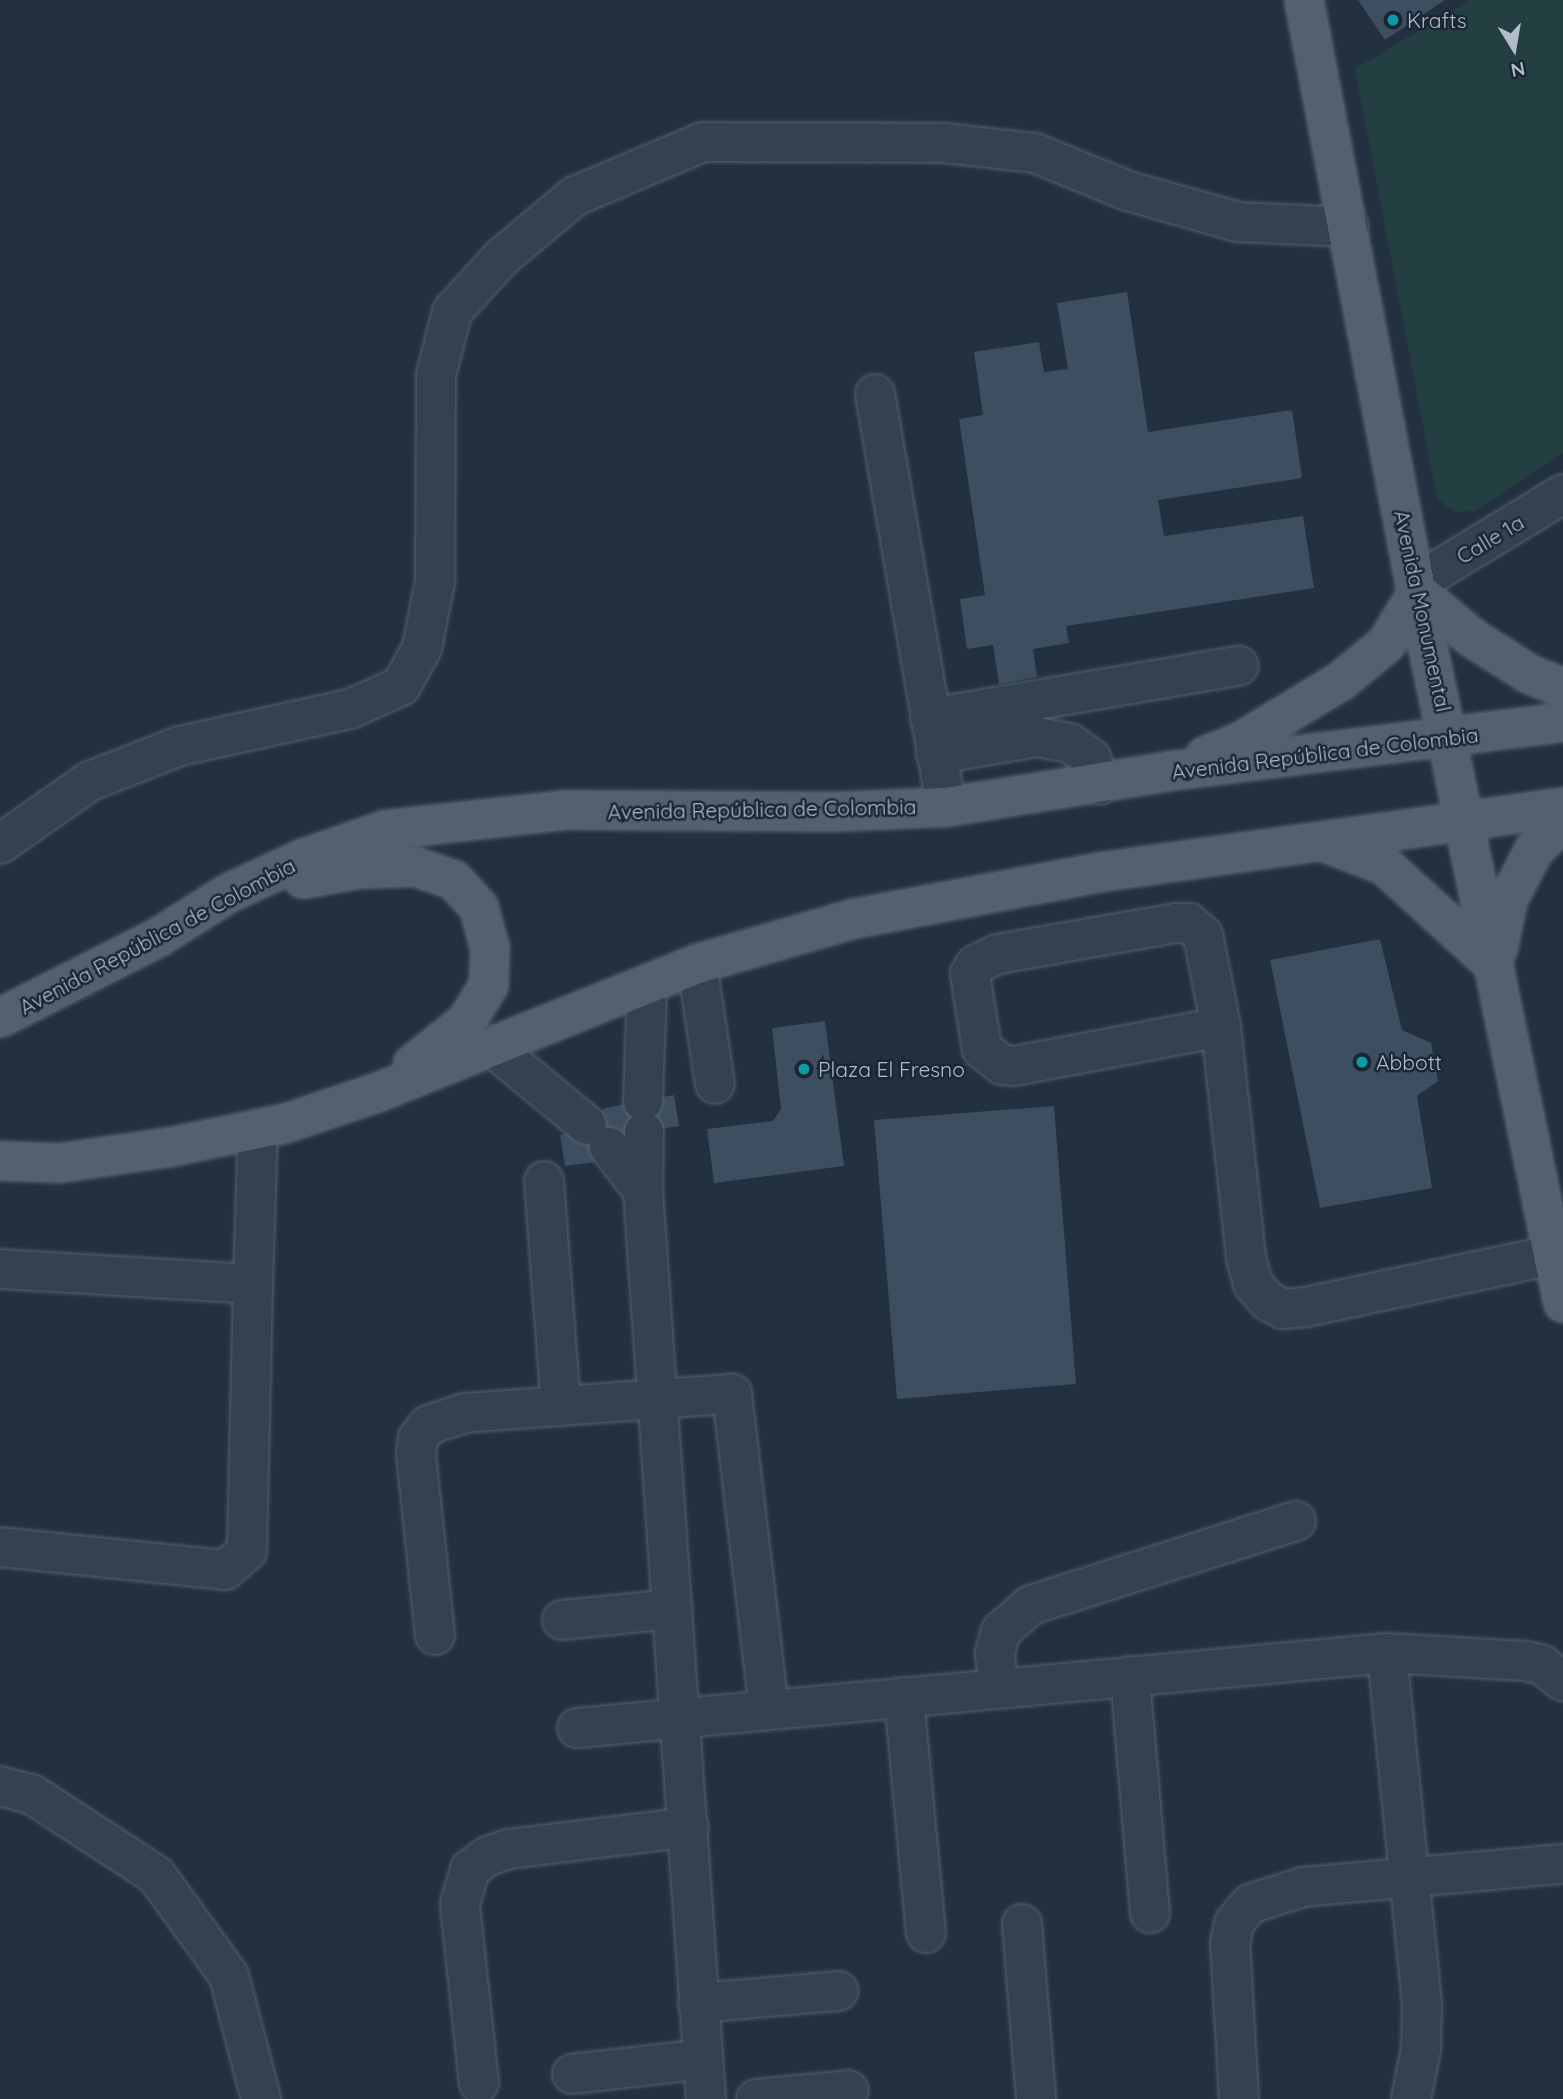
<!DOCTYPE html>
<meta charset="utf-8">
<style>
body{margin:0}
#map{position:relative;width:1563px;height:2099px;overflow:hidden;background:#223040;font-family:Quicksand,sans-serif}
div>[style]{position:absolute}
.green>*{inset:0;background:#243f41}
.building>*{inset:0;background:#3d4e60}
.roads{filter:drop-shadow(0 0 2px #545f6e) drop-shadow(0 0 2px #545f6e)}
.minor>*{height:38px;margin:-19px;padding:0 19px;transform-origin:19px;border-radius:19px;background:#364150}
.major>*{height:38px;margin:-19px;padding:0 19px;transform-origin:19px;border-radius:19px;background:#546070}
.dots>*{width:19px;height:19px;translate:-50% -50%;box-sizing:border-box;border:4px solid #1b2635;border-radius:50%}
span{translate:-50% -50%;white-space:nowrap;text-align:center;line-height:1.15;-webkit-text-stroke:5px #1b2635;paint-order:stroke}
.poi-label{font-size:21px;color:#b2bccb}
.left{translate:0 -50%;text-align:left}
.street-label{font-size:21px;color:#b2bccb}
.north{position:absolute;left:1479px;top:14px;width:70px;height:70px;-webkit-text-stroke:5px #1b2635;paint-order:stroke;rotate:169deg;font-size:19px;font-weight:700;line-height:28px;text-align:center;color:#b2bccb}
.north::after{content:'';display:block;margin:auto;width:24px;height:32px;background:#b2bccb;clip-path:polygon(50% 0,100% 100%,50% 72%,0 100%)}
</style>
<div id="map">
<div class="green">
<i style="clip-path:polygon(1470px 0,1563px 0,1563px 453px,1476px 511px,1455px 512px,1437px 499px,1355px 69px)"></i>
</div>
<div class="building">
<i style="clip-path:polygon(1358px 0,1445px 0,1385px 40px)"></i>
<i style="clip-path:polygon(1127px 292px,1148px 432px,1292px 410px,1302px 478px,1158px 500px,1164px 536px,1303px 516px,1314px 588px,1066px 626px,1069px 643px,1033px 649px,1037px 677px,999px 684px,993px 645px,967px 649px,960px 599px,985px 595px,959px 419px,983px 415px,974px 352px,1039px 342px,1044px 372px,1068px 369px,1057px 303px)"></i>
<i style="clip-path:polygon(1380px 939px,1402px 1030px,1431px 1043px,1438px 1081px,1417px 1096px,1432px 1188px,1320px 1208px,1270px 960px)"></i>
<i style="clip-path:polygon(825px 1021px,844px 1166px,714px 1183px,707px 1129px,773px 1121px,781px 1109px,772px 1028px)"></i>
<i style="clip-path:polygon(674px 1095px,679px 1126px,623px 1135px,603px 1161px,565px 1166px,560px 1135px,582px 1130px,605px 1108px)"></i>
<i style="clip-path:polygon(1054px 1106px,1076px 1384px,897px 1399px,874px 1120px)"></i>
</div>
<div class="roads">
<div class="minor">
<i style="left:875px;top:394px;width:419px;rotate:80.2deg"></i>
<i style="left:1415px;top:584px;width:173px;rotate:-31.3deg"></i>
<i style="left:930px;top:718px;width:313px;rotate:-9.6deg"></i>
<i style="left:936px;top:754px;width:103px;rotate:-9.5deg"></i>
<i style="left:1038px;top:737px;width:33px;rotate:11deg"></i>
<i style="left:1070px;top:743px;width:26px;rotate:36deg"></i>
<i style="left:1091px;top:758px;width:28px;rotate:71deg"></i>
<i style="left:0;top:844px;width:110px;rotate:-35deg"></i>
<i style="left:90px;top:781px;width:97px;rotate:-21.3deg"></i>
<i style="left:180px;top:746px;width:174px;rotate:-12.3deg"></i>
<i style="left:350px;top:709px;width:56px;rotate:-24.3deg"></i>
<i style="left:401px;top:686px;width:43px;rotate:-61.1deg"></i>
<i style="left:422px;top:648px;width:67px;rotate:-78.9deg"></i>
<i style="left:435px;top:582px;width:207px;rotate:-89.7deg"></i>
<i style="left:436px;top:375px;width:65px;rotate:-75.7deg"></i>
<i style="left:452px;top:312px;width:73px;rotate:-47.8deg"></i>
<i style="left:501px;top:258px;width:97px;rotate:-40deg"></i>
<i style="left:575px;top:196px;width:139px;rotate:-22.9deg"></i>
<i style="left:703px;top:142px;width:241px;rotate:0.2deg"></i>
<i style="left:944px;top:143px;width:92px;rotate:6.3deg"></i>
<i style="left:1035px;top:153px;width:100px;rotate:22.2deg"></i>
<i style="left:1128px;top:191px;width:114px;rotate:15.7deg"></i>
<i style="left:1238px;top:222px;width:111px;rotate:2.6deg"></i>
<i style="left:697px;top:964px;width:121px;rotate:81.5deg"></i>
<i style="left:1221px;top:1027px;width:211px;rotate:169.3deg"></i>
<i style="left:1014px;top:1066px;width:12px;rotate:-175deg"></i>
<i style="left:1002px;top:1065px;width:26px;rotate:-141deg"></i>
<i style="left:982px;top:1049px;width:76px;rotate:-99.1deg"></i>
<i style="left:970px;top:974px;width:10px;rotate:-61deg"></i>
<i style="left:975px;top:965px;width:25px;rotate:-26deg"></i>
<i style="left:998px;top:954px;width:181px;rotate:-9.9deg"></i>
<i style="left:1176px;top:923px;width:13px"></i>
<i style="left:1189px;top:923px;width:18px;rotate:41deg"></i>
<i style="left:1203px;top:935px;width:94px;rotate:78.9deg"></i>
<i style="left:1221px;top:1027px;width:232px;rotate:83.8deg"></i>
<i style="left:1246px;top:1258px;width:27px;rotate:75deg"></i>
<i style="left:1253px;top:1284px;width:23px;rotate:49deg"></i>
<i style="left:1268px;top:1301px;width:17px;rotate:28deg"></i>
<i style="left:1283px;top:1309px;width:23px;rotate:-5deg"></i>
<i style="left:1306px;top:1307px;width:252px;rotate:-11.9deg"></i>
<i style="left:491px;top:1046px;width:124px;rotate:39.5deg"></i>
<i style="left:643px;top:1101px;width:116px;rotate:-88deg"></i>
<i style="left:644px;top:1132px;width:59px;rotate:91deg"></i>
<i style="left:643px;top:1191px;width:910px;rotate:86.03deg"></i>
<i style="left:609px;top:1147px;width:56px;rotate:52.3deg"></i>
<i style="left:544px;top:1181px;width:226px;rotate:85.7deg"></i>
<i style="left:0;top:1269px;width:253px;rotate:3.4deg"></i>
<i style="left:253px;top:1284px;width:267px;rotate:91.3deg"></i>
<i style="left:247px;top:1551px;width:29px;rotate:139deg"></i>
<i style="left:225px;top:1570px;width:226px;rotate:-174.2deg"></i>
<i style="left:253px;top:1284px;width:155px;rotate:-88.2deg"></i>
<i style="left:562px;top:1620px;width:111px;rotate:-5.7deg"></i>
<i style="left:435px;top:1635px;width:182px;rotate:-96deg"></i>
<i style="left:416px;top:1454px;width:16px;rotate:-83deg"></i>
<i style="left:418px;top:1438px;width:16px;rotate:-52deg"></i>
<i style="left:428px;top:1425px;width:38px;rotate:-18deg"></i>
<i style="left:464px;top:1413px;width:269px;rotate:-4.1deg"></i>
<i style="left:732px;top:1394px;width:318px;rotate:83.3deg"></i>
<i style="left:1387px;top:1653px;width:352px;rotate:84.3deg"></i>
<i style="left:1422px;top:2003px;width:46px;rotate:91.2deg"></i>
<i style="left:1421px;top:2049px;width:51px;rotate:101.3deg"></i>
<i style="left:1130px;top:1676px;width:238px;rotate:85.2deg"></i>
<i style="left:999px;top:1688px;width:35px;rotate:-97deg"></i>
<i style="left:995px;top:1653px;width:23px;rotate:-75deg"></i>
<i style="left:1001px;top:1631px;width:40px;rotate:-41deg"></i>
<i style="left:1031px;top:1605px;width:278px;rotate:-17.6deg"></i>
<i style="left:904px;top:1697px;width:237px;rotate:84.7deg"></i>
<i style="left:577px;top:1728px;width:813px;rotate:-5.29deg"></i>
<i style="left:1387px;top:1653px;width:138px;rotate:3.3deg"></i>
<i style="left:1525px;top:1661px;width:16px;rotate:11deg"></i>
<i style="left:1541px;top:1664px;width:28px;rotate:38deg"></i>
<i style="left:0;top:1786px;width:34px;rotate:15deg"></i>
<i style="left:33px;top:1795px;width:147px;rotate:33deg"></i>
<i style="left:156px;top:1875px;width:125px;rotate:54.1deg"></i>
<i style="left:229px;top:1976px;width:127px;rotate:75.4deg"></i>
<i style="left:1022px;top:1924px;width:176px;rotate:85.4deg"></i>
<i style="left:698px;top:2003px;width:141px;rotate:-4.9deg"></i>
<i style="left:572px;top:2074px;width:132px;rotate:-6.5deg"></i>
<i style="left:479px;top:2083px;width:180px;rotate:-96.1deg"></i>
<i style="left:460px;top:1904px;width:36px;rotate:-74deg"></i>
<i style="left:470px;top:1869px;width:22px;rotate:-36deg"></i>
<i style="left:488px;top:1856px;width:21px;rotate:-19deg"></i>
<i style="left:508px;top:1849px;width:182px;rotate:-6.9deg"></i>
<i style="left:756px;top:2099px;width:93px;rotate:-5.5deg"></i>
<i style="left:1239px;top:2099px;width:155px;rotate:-93.3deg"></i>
<i style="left:1230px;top:1944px;width:21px;rotate:-79deg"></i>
<i style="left:1234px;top:1923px;width:25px;rotate:-50deg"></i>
<i style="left:1250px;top:1904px;width:56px;rotate:-17.8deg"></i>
<i style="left:1303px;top:1887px;width:261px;rotate:-5.1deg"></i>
</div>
<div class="major">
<i style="left:1304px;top:0;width:594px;rotate:79.24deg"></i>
<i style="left:1415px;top:584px;width:734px;rotate:78.37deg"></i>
<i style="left:1205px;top:756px;width:38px;rotate:-22deg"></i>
<i style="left:1240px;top:742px;width:118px;rotate:-31.1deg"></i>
<i style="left:1341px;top:681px;width:58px;rotate:-39.4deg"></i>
<i style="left:1386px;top:644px;width:61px;rotate:-58.4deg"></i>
<i style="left:1418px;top:592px;width:70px;rotate:40.3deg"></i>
<i style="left:1471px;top:637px;width:69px;rotate:32.5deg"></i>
<i style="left:1529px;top:674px;width:37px;rotate:22deg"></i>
<i style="left:1326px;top:843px;width:62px;rotate:20.8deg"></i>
<i style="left:1384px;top:865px;width:149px;rotate:42.3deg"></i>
<i style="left:303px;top:879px;width:57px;rotate:-10.1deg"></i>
<i style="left:359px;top:869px;width:57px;rotate:-2deg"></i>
<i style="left:416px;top:867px;width:40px;rotate:18.9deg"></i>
<i style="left:454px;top:880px;width:38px;rotate:48deg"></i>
<i style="left:479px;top:908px;width:41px;rotate:74.6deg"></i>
<i style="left:490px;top:948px;width:37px;rotate:92deg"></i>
<i style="left:489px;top:985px;width:44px;rotate:121.9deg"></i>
<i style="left:466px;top:1022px;width:68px;rotate:141.6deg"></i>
<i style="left:1498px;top:949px;width:50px;rotate:-78.5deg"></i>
<i style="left:1508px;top:900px;width:56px;rotate:-62.5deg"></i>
<i style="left:1534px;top:850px;width:40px;rotate:-44deg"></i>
<i style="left:0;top:1018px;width:178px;rotate:-27deg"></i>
<i style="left:159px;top:937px;width:83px;rotate:-32.2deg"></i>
<i style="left:229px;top:893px;width:81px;rotate:-25deg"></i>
<i style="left:302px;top:859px;width:88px;rotate:-19.3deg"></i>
<i style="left:385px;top:830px;width:181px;rotate:-6.3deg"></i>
<i style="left:565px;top:810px;width:267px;rotate:0.4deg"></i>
<i style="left:832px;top:812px;width:114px;rotate:-2.5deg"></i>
<i style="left:946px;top:807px;width:228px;rotate:-9.1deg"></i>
<i style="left:1171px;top:771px;width:395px;rotate:-7.1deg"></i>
<i style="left:0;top:1161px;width:60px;rotate:1.9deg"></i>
<i style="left:60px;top:1163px;width:112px;rotate:-8.2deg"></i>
<i style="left:171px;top:1147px;width:118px;rotate:-11.7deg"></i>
<i style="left:287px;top:1123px;width:97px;rotate:-18.6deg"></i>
<i style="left:379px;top:1092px;width:343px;rotate:-21.9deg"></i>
<i style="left:697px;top:964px;width:162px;rotate:-16.1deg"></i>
<i style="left:853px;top:919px;width:253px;rotate:-10.7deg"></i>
<i style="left:1102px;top:872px;width:466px;rotate:-8deg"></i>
</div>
</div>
<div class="dots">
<i style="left:1393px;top:20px;background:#0f9aa8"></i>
<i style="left:1362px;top:1062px;background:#0f9aa8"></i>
<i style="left:804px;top:1069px;background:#0f9aa8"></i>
</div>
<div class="poi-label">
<span class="left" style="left:1407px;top:20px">Krafts</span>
<span class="left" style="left:1376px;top:1062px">Abbott</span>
<span class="left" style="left:818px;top:1069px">Plaza El Fresno</span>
</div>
<div class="street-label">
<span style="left:1490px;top:539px;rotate:-31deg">Calle 1a</span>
<span style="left:1423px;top:611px;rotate:78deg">Avenida Monumental</span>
<span style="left:1325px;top:753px;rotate:-7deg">Avenida República de Colombia</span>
<span style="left:762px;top:809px;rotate:-1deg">Avenida República de Colombia</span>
<span style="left:157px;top:936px;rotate:-28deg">Avenida República de Colombia</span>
</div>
<div class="north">N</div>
</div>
